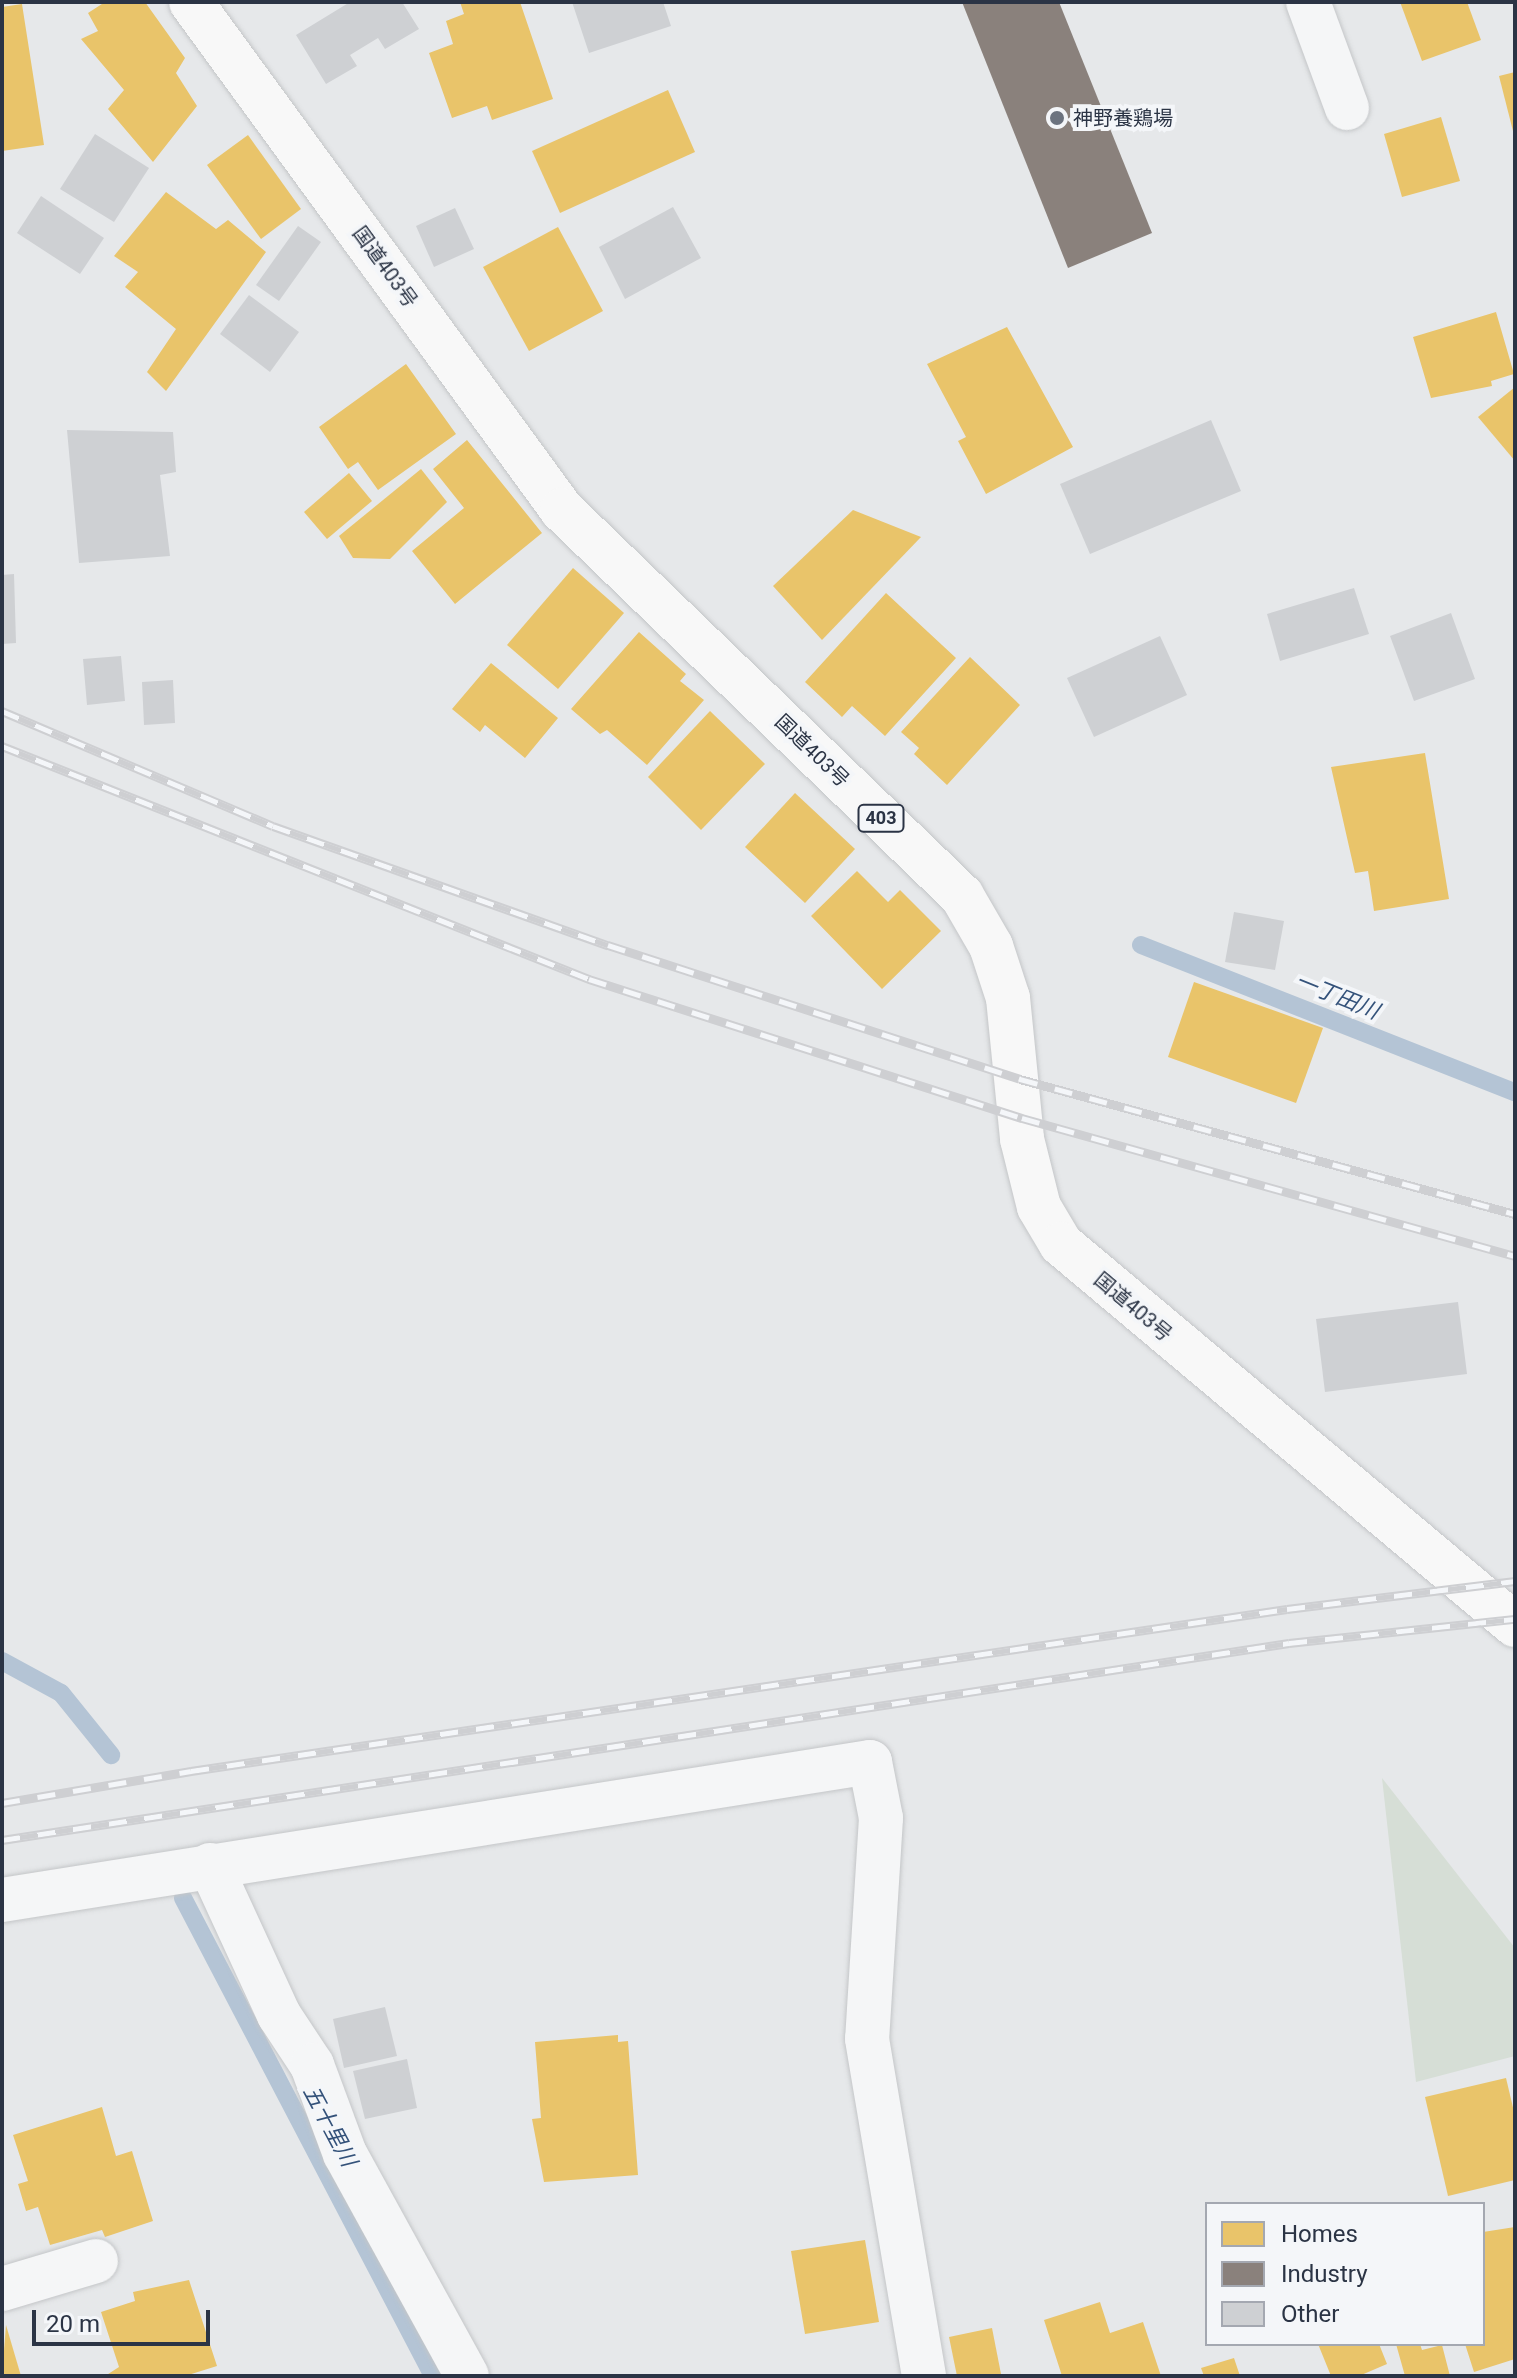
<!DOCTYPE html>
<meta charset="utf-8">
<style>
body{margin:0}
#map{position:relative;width:1517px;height:2378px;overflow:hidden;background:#e6e8ea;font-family:Roboto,"Noto Sans JP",sans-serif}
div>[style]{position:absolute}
.green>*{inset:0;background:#d6ded6}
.homes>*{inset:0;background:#e9c46a}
.industry>*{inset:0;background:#8a817c}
.stream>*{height:18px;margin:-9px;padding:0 9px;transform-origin:9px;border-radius:9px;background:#b4c4d5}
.building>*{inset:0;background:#ced0d3}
.roads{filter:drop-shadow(0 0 2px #c4c6c8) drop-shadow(0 0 2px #c4c6c8)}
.minor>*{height:44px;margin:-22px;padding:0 22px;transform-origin:22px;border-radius:22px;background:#f5f6f7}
.highway>*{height:44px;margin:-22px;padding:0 22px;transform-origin:22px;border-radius:22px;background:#f8f8f8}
.rail>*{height:9px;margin-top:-4.5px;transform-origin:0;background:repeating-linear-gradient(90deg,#f4f6f9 0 18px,#cecfd2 0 36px);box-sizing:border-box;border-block:2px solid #cecfd2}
.dots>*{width:22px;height:22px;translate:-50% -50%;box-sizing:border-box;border:4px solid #f4f6f9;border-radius:50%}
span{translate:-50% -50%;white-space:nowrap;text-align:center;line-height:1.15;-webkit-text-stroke:8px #f4f6f9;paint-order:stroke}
.shield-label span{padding:2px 6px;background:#f4f6f9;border:2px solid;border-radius:6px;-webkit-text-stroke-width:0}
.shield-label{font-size:18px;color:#2b3445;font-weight:700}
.poi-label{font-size:20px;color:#2b3445}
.left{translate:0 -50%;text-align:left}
.street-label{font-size:20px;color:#2b3445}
.water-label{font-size:22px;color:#34527a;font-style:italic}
.frame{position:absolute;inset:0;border:4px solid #2b3445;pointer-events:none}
.legend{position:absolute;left:1205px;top:2202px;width:280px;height:144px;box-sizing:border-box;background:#f4f6f9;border:2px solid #a4a8b1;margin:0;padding:10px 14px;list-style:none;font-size:24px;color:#2b3445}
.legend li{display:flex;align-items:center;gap:16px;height:40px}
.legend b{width:40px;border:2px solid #a4a8b1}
.scale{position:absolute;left:32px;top:2310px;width:178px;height:36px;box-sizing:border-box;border:4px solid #2b3445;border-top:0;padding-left:10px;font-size:24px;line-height:28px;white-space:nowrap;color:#2b3445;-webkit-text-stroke:6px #f4f6f9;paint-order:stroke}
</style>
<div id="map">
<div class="green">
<i style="clip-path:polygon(1382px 1778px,1515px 1948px,1515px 2056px,1416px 2082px)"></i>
</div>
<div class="homes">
<i style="clip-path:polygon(105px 2px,145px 2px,185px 58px,176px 73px,197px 106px,153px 162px,108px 109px,124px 90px,81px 39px,98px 31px,88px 13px)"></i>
<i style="clip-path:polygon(460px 2px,520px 2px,553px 99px,492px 120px,487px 106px,452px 118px,429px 53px,453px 44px,446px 21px,464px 14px)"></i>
<i style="clip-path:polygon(1400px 2px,1467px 2px,1481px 40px,1422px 61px)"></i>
<i style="clip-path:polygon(22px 4px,44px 145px,2px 151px,2px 7px)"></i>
<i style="clip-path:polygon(1515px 72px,1515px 135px,1514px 135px,1499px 76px)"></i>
<i style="clip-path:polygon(668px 90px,695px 152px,560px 213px,532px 151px)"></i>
<i style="clip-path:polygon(1441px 117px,1460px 181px,1402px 197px,1384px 134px)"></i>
<i style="clip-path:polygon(248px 135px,301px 209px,261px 239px,207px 165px)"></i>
<i style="clip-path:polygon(166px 192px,216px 229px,228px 220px,266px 252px,166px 391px,147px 372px,176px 329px,125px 287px,138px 272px,114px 256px)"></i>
<i style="clip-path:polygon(558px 227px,603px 311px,529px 351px,483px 267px)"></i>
<i style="clip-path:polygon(1496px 312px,1514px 374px,1491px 381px,1492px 386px,1431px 398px,1413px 337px)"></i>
<i style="clip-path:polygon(1007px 327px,1073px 447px,986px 494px,958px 441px,966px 437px,927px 364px)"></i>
<i style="clip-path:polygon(406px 364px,456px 434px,378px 490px,358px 462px,348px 469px,319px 427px)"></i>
<i style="clip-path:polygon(1515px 387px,1515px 461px,1478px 417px)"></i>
<i style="clip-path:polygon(467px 440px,542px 533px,455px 604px,412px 551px,464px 508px,433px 469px)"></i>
<i style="clip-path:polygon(421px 469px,447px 502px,390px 559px,353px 558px,339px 536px)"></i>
<i style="clip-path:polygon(349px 473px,372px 501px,327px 539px,304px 512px)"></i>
<i style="clip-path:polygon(853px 510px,921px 537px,822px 640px,773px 586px)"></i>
<i style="clip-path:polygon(573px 568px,624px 613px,558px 689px,507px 645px)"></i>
<i style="clip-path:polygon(886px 593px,956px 658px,885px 736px,852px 706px,842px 717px,805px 682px)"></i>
<i style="clip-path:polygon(639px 632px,686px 674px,680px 681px,704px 700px,647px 765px,607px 730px,600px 734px,571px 709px)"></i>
<i style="clip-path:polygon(970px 657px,1020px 705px,947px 785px,914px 754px,919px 748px,901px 732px)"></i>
<i style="clip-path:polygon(491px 663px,558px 718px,525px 758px,485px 725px,480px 732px,452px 709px)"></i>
<i style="clip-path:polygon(710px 711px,765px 764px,701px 830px,648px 777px)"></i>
<i style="clip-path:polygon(1425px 753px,1449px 899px,1374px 911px,1368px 871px,1355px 873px,1331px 767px)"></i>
<i style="clip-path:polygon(795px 793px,855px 849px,805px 903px,745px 847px)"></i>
<i style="clip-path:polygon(857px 871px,888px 902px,900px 890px,941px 931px,882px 989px,811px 916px)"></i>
<i style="clip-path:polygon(1194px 982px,1323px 1028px,1296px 1103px,1168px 1057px)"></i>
<i style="clip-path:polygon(618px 2035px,618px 2042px,628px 2041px,638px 2175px,544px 2182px,532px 2119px,541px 2118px,535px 2042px)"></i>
<i style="clip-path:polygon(1506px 2078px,1515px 2116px,1515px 2180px,1448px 2196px,1425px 2097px)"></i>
<i style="clip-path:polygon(102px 2107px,116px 2156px,132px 2151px,153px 2221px,105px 2237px,102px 2230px,50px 2245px,38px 2207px,26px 2211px,18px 2184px,28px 2181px,13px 2135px)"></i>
<i style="clip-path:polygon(1515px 2227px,1515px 2359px,1474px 2372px,1465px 2344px,1483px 2344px,1483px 2232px)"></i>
<i style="clip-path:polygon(865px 2240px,879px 2322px,805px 2334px,791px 2251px)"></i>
<i style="clip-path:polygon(189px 2280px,217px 2366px,185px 2376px,105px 2376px,119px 2367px,101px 2312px,135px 2301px,133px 2292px)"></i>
<i style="clip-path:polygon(1100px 2302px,1110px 2333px,1143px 2322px,1161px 2376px,1062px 2376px,1044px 2320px)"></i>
<i style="clip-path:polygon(6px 2325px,21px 2376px,2px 2376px)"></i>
<i style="clip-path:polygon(992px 2328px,1001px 2374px,957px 2376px,949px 2337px)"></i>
<i style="clip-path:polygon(1318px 2344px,1379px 2344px,1387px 2364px,1359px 2376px,1331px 2376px)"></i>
<i style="clip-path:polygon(1396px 2344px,1420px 2344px,1422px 2350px,1442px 2345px,1450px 2376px,1405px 2376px)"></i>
<i style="clip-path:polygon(1234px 2358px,1240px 2376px,1204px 2376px,1201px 2368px)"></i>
</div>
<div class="industry">
<i style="clip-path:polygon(962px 2px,1059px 2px,1152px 233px,1068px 268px)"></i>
</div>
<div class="stream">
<i style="left:1141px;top:945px;width:402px;rotate:21.5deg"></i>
<i style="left:2px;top:1661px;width:67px;rotate:28.5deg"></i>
<i style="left:61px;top:1693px;width:80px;rotate:51.1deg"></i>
<i style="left:183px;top:1898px;width:539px;rotate:62.39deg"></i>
</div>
<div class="building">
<i style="clip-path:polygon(350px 2px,402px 2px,419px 29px,385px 49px,378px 38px,350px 55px,357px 66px,326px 84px,296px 35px)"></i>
<i style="clip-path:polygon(572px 2px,663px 2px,671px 26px,589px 53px)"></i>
<i style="clip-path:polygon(95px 134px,149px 168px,114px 222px,60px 189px)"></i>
<i style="clip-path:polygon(41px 196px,104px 238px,80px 274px,17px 233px)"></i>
<i style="clip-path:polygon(673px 207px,701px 258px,625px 299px,599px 247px)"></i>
<i style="clip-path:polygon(455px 208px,474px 249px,434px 267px,416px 226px)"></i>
<i style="clip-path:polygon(298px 226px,321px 242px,279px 301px,256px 285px)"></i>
<i style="clip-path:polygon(249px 295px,299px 332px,270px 372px,220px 334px)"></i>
<i style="clip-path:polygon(1211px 420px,1241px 491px,1090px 554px,1060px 484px)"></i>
<i style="clip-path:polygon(67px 430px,173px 432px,176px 472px,160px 475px,170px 556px,79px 563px)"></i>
<i style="clip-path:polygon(14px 574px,16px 643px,2px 644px,2px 575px)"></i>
<i style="clip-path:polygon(1354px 588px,1369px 634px,1280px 661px,1267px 614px)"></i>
<i style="clip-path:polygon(1451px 613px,1475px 679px,1414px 701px,1390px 636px)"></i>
<i style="clip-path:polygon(1160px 636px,1187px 695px,1094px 737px,1067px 678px)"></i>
<i style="clip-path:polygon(121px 656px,125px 701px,87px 705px,83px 659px)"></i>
<i style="clip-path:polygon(173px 680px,175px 723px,144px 725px,142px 682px)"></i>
<i style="clip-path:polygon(1234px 912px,1284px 921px,1275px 970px,1225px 962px)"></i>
<i style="clip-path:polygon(1458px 1302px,1467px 1374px,1325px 1392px,1316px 1319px)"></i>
<i style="clip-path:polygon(385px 2007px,397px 2056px,344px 2068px,333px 2019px)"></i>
<i style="clip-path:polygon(407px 2059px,417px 2108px,365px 2119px,353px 2071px)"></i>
</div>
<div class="roads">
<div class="minor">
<i style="left:1308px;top:2px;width:113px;rotate:69.8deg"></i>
<i style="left:210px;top:1865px;width:165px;rotate:65.3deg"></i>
<i style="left:279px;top:2015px;width:60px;rotate:56.6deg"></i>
<i style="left:312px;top:2065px;width:95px;rotate:69.7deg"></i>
<i style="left:345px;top:2154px;width:253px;rotate:61.2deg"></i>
<i style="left:2px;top:1900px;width:879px;rotate:-9.03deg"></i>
<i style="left:870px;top:1762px;width:57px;rotate:78.9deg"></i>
<i style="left:881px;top:1818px;width:221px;rotate:93.6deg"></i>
<i style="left:867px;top:2039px;width:342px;rotate:80.4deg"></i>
<i style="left:2px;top:2289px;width:98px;rotate:-16.6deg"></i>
</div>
<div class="highway">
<i style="left:191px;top:2px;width:629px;rotate:53.86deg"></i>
<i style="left:562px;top:510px;width:556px;rotate:43.98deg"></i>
<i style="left:962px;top:896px;width:58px;rotate:59.9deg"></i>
<i style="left:991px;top:946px;width:55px;rotate:71.9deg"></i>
<i style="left:1008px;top:998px;width:142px;rotate:84.3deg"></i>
<i style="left:1022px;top:1139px;width:70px;rotate:76deg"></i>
<i style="left:1039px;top:1207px;width:43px;rotate:59.3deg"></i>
<i style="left:1061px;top:1244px;width:593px;rotate:40deg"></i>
</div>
</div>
<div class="rail">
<i style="left:2px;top:711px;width:294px;rotate:23deg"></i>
<i style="left:273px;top:826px;width:356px;rotate:19.6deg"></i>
<i style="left:608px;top:945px;width:433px;rotate:18deg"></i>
<i style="left:1020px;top:1079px;width:513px;rotate:15.26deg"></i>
<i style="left:2px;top:746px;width:632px;rotate:21.65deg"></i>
<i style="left:589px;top:979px;width:455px;rotate:17.8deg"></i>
<i style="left:1022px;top:1118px;width:512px;rotate:15.64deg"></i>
<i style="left:2px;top:1803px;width:192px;rotate:-9.6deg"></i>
<i style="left:191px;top:1771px;width:1108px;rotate:-8.41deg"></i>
<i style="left:1287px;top:1609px;width:230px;rotate:-7deg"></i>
<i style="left:2px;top:1840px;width:1302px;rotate:-8.7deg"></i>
<i style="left:1289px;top:1643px;width:227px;rotate:-6.1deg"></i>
</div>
<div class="dots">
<i style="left:1057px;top:118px;background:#6c737f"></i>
</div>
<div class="shield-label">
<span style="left:881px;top:818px">403</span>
</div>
<div class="poi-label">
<span class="left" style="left:1073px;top:118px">神野養鶏場</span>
</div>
<div class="street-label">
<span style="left:385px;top:267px;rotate:54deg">国道403号</span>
<span style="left:812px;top:751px;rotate:44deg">国道403号</span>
<span style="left:1133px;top:1307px;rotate:40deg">国道403号</span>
</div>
<div class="water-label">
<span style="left:1337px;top:996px;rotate:22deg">一丁田川</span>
<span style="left:330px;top:2126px;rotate:62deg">五十里川</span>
</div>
<div class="frame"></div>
<ul class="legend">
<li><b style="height:22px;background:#e9c46a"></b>Homes</li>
<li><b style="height:22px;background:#8a817c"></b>Industry</li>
<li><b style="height:22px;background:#ced0d3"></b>Other</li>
</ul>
<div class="scale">20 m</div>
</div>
